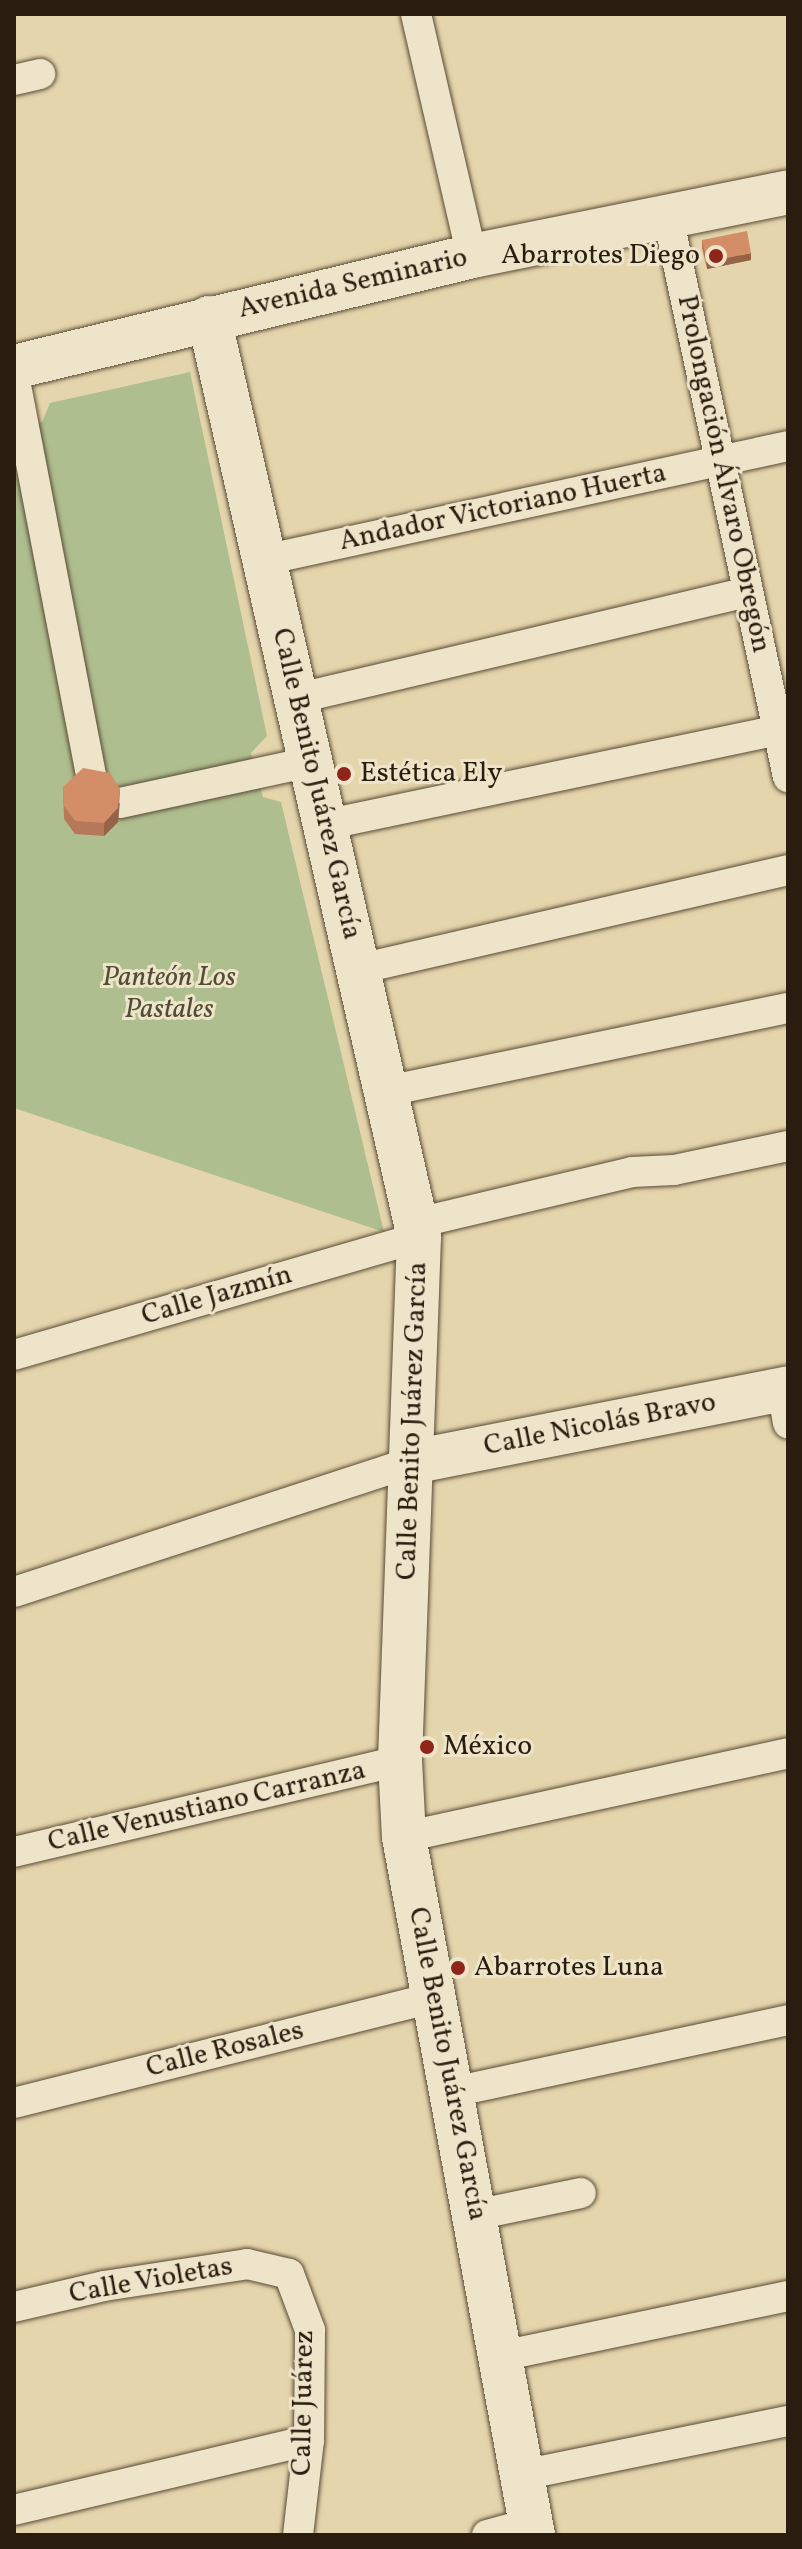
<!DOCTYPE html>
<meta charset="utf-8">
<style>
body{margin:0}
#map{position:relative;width:802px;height:2549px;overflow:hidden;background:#e5d5ac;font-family:Vollkorn,serif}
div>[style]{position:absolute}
.green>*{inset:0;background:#afbe8e}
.roads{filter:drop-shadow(0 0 2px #594b36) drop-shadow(0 0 2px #594b36)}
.street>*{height:30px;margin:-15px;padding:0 15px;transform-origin:15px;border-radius:15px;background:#eee4c9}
.secondary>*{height:44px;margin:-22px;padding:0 22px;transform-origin:22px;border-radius:22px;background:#eee4c9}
.wall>*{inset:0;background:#b57959}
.shaded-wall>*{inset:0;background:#946348}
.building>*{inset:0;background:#d38d67}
.dots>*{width:22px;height:22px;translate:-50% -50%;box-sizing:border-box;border:4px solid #eee4c9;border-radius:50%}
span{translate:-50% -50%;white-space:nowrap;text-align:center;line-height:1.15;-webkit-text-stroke:6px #eee4c9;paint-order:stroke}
.poi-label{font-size:28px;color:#2a1d0f}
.right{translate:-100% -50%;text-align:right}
.left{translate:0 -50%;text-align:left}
.street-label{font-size:28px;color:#2a1d0f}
.park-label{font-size:28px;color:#524d35;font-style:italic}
.frame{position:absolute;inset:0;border:16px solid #2a1d0f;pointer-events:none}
</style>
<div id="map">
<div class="green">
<i style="clip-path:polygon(190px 372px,267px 736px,251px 753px,263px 797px,281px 802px,384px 1232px,14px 1108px,14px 429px,42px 422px,50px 403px)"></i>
</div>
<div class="roads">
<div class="street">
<i style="left:416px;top:14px;width:248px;rotate:77deg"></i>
<i style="left:14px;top:80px;width:27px;rotate:-13deg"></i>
<i style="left:668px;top:217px;width:573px;rotate:77.91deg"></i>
<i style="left:14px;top:375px;width:412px;rotate:79.1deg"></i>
<i style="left:264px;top:560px;width:536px;rotate:-12.27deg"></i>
<i style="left:295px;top:699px;width:465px;rotate:-13.3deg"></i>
<i style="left:120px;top:803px;width:193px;rotate:-12.2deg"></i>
<i style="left:324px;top:825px;width:464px;rotate:-11.8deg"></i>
<i style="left:359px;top:969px;width:440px;rotate:-13deg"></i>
<i style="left:387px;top:1091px;width:409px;rotate:-11.7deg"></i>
<i style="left:417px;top:1223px;width:221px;rotate:-13.3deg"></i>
<i style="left:632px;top:1172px;width:42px;rotate:-2.7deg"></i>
<i style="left:674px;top:1170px;width:116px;rotate:-11.9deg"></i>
<i style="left:14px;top:1355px;width:422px;rotate:-16.2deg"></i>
<i style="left:782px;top:1389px;width:35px;rotate:80deg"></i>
<i style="left:14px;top:1592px;width:419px;rotate:-18.1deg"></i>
<i style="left:404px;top:1837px;width:393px;rotate:-12.3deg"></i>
<i style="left:14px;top:1852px;width:397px;rotate:-13.3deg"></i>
<i style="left:453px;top:2092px;width:343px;rotate:-12.1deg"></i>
<i style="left:14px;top:2103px;width:434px;rotate:-14.1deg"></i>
<i style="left:475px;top:2215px;width:108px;rotate:-11.7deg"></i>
<i style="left:14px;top:2307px;width:92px;rotate:-13.1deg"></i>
<i style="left:104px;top:2286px;width:145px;rotate:-8.7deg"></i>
<i style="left:247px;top:2264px;width:43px;rotate:13.4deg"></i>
<i style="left:289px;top:2274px;width:60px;rotate:69.4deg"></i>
<i style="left:310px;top:2330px;width:110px;rotate:90.5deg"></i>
<i style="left:309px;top:2440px;width:96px;rotate:96.6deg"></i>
<i style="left:501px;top:2356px;width:293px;rotate:-11.8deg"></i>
<i style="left:522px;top:2475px;width:271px;rotate:-11.5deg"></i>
<i style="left:14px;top:2510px;width:303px;rotate:-13.3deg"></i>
<i style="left:487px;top:2535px;width:46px;rotate:-15.3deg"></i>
</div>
<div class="secondary">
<i style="left:209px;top:318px;width:943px;rotate:77.13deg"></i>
<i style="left:419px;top:1237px;width:524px;rotate:92.08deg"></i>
<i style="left:400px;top:1761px;width:76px;rotate:87deg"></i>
<i style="left:404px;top:1837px;width:710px;rotate:79.53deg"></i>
<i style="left:14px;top:367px;width:471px;rotate:-13.6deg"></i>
<i style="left:472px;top:256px;width:322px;rotate:-11.4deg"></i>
<i style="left:412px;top:1462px;width:383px;rotate:-11.1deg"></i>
</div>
</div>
<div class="wall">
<i style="clip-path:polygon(702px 240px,751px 260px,707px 269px,702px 248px)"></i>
<i style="clip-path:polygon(63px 787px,120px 803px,118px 822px,104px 836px,75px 834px,64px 819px)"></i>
</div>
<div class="shaded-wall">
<i style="clip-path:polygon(751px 253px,751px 260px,707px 269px,707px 262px)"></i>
<i style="clip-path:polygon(120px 789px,118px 822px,104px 836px,104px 823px)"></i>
</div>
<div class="building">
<i style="clip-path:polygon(747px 231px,751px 253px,707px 262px,702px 240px)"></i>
<i style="clip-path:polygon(83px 768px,110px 773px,120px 789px,118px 808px,104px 823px,75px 821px,64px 806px,63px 787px)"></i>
</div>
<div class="dots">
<i style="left:716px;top:256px;background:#8f2418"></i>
<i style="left:344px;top:774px;background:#8f2418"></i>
<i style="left:427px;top:1747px;background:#8f2418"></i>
<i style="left:458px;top:1968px;background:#8f2418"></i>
</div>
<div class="poi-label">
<span class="right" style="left:700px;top:256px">Abarrotes Diego</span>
<span class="left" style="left:360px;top:774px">Estética Ely</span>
<span class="left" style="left:443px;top:1747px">México</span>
<span class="left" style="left:474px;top:1968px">Abarrotes Luna</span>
</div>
<div class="street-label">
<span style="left:353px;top:284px;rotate:-13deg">Avenida Seminario</span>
<span style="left:723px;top:474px;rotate:78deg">Prolongación Álvaro Obregón</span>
<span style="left:503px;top:508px;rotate:-12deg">Andador Victoriano Huerta</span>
<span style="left:316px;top:784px;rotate:77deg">Calle Benito Juárez García</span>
<span style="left:217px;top:1296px;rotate:-16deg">Calle Jazmín</span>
<span style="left:413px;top:1421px;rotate:-88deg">Calle Benito Juárez García</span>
<span style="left:600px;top:1425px;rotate:-11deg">Calle Nicolás Bravo</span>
<span style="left:207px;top:1807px;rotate:-13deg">Calle Venustiano Carranza</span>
<span style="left:225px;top:2050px;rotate:-14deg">Calle Rosales</span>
<span style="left:447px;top:2064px;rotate:79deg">Calle Benito Juárez García</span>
<span style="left:151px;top:2281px;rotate:-10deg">Calle Violetas</span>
<span style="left:304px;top:2403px;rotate:-89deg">Calle Juárez</span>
</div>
<div class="park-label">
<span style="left:169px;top:994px">Panteón Los<br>Pastales</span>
</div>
<div class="frame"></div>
</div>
